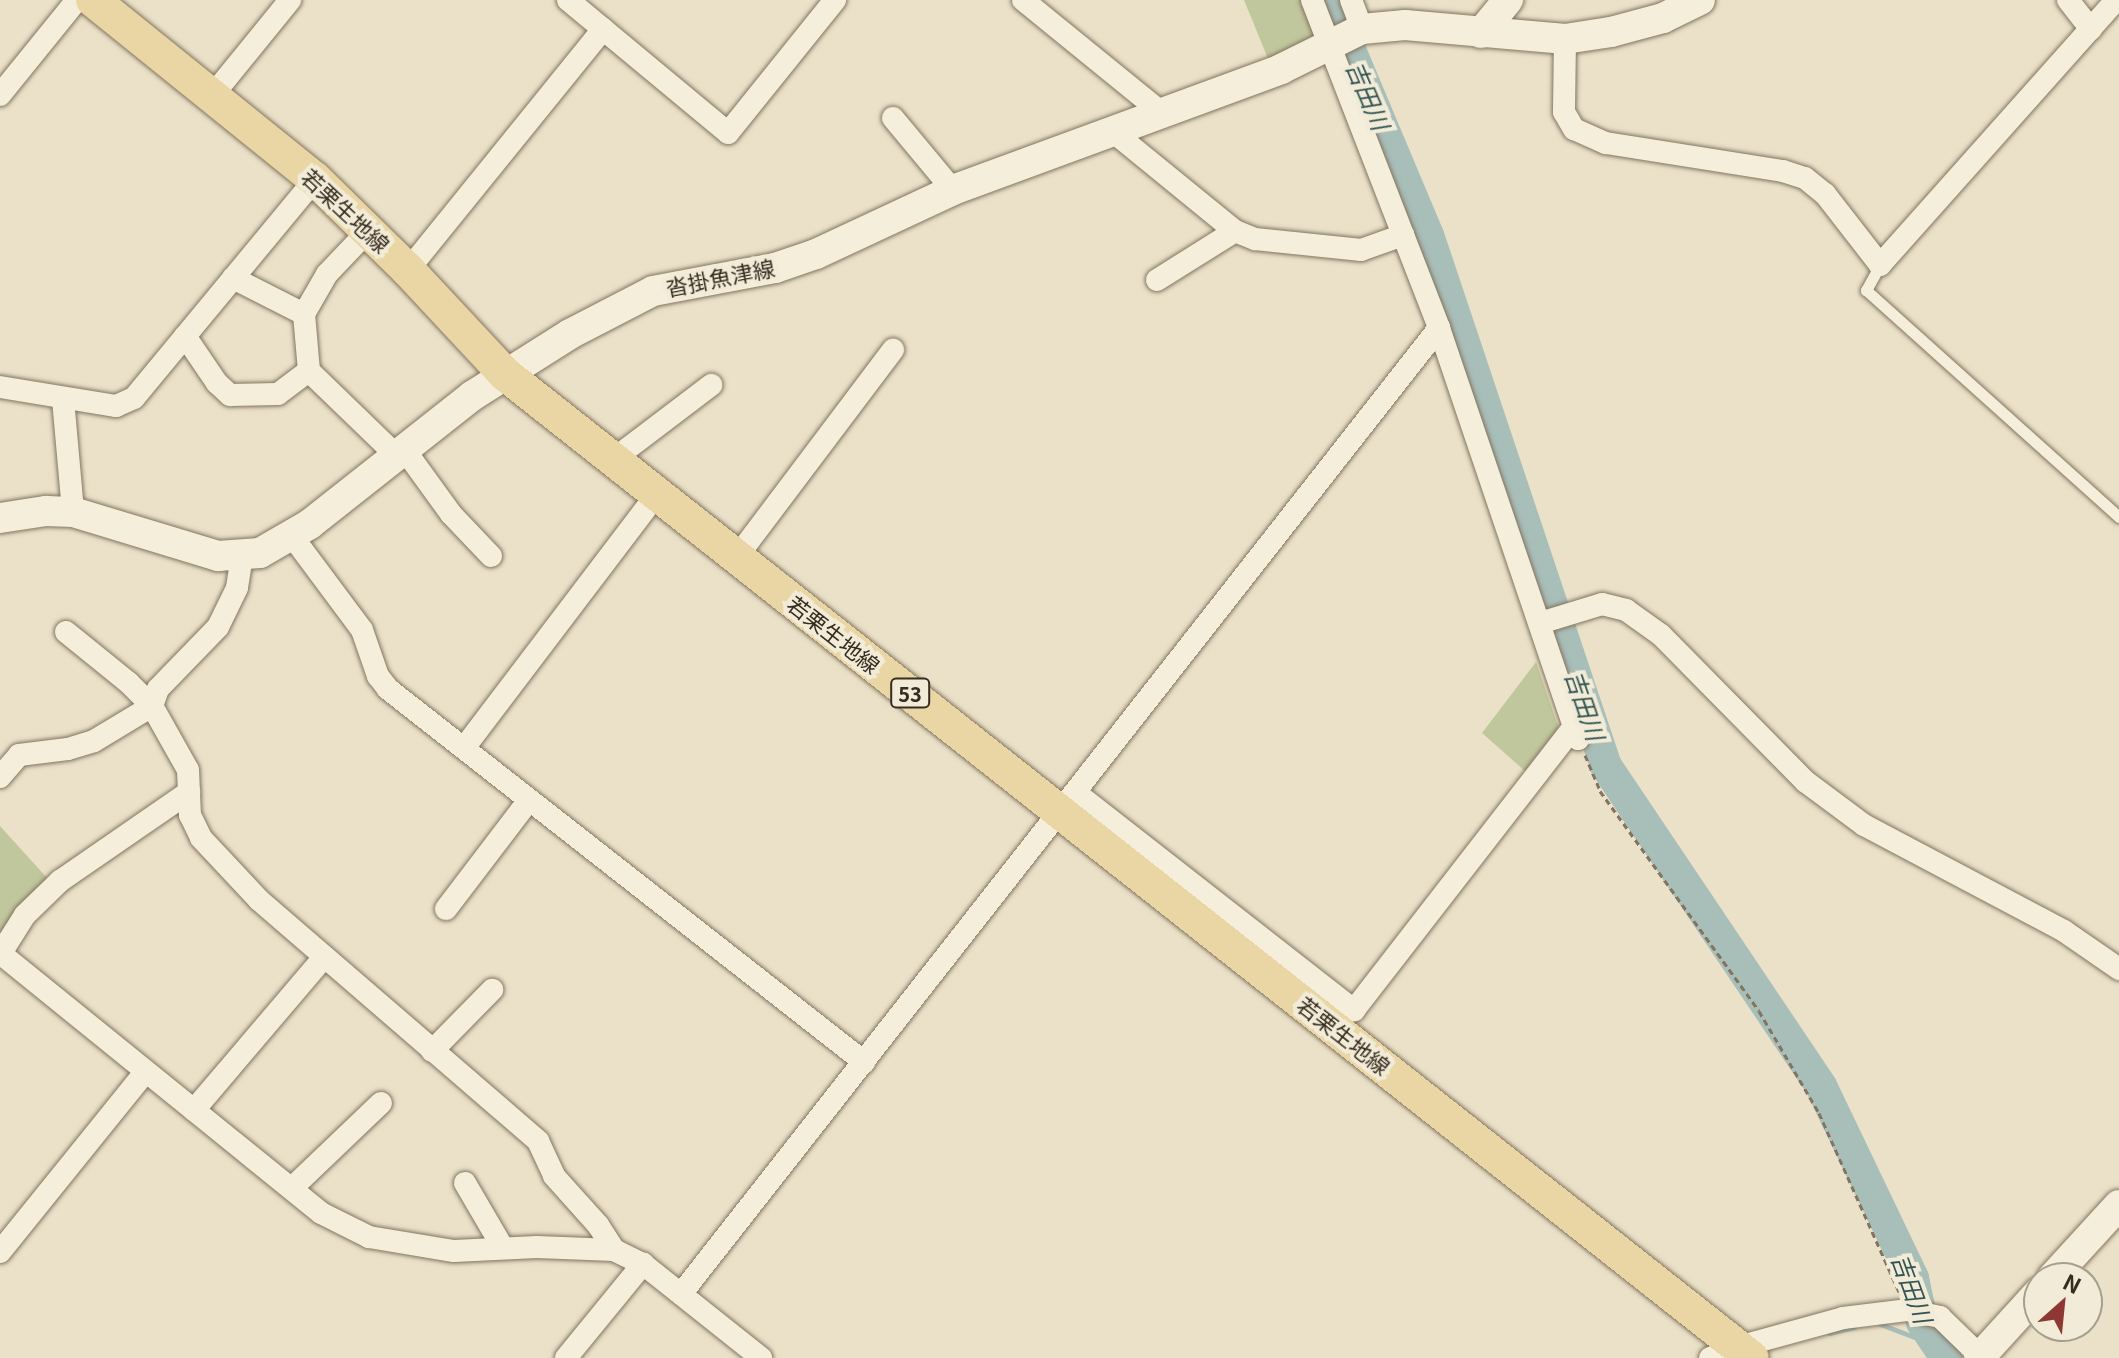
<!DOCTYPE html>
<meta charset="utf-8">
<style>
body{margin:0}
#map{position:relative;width:2119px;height:1358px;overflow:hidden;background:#eae1c8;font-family:Georgia,"Noto Sans JP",serif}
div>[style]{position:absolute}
.green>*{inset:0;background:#c1c79d}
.stream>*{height:5px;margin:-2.5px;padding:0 2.5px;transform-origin:2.5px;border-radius:2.5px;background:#a8beb9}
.river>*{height:32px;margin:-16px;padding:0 16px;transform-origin:16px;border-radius:16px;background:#a8beb9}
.path>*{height:3px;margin-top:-1.5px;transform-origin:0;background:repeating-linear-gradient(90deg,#84745f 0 6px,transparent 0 10px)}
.roads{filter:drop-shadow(0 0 2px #84745f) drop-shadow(0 0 2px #84745f)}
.service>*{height:11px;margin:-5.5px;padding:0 5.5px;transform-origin:5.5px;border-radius:5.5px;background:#f5eeda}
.minor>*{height:22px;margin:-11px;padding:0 11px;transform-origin:11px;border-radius:11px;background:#f5eeda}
.secondary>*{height:30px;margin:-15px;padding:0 15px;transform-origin:15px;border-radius:15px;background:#f5eeda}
.primary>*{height:34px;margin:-17px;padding:0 17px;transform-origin:17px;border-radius:17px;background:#e9d6a4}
span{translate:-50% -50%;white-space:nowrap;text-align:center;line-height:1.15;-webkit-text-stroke:8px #f2ebd7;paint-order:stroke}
.shield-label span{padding:2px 6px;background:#f2ebd7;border:2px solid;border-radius:6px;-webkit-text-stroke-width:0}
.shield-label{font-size:20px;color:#362c21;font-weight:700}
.street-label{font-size:22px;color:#362c21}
.water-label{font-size:24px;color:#325453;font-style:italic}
.north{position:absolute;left:2023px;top:1262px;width:80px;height:80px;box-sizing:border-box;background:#f2ebd7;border:2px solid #a79f8e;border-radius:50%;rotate:27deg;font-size:22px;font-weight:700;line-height:32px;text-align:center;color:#362c21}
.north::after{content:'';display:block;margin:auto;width:28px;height:36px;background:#8d3835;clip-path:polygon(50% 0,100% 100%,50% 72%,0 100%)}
</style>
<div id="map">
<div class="green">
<i style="clip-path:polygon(1244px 0,1301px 0,1318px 35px,1271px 66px)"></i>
<i style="clip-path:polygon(1536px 662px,1559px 729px,1526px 772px,1482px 733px)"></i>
<i style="clip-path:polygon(0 826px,48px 879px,0 939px)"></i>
</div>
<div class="stream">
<i style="left:1880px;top:1324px;width:62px;rotate:20.8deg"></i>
<i style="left:1829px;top:1333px;width:26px;rotate:-13deg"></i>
</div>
<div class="river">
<i style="left:1329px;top:0;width:255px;rotate:67.2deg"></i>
<i style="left:1428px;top:235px;width:560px;rotate:71.47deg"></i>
<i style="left:1606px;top:766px;width:386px;rotate:56.1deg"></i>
<i style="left:1821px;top:1086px;width:213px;rotate:64.4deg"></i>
<i style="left:1913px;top:1278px;width:45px;rotate:78.4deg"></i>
<i style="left:1922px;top:1322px;width:43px;rotate:56.3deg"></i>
</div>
<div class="path">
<i style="left:1585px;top:755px;width:39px;rotate:67deg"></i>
<i style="left:1600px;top:791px;width:271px;rotate:54.1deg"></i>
<i style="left:1759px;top:1011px;width:118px;rotate:59.5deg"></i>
<i style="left:1819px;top:1113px;width:196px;rotate:65.9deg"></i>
</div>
<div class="roads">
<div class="service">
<i style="left:1880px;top:265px;width:29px;rotate:119deg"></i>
<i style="left:1866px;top:290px;width:340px;rotate:41.9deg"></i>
</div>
<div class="minor">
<i style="left:568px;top:0;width:208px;rotate:39.7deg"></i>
<i style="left:728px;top:133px;width:171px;rotate:-51.2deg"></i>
<i style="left:1023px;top:0;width:178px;rotate:39.1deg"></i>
<i style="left:1312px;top:0;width:352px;rotate:68.8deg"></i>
<i style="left:1439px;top:328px;width:434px;rotate:71.3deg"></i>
<i style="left:1351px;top:0;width:31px;rotate:69deg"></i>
<i style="left:2068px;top:0;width:37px;rotate:52deg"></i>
<i style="left:1565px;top:39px;width:73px;rotate:90.8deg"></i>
<i style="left:1564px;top:112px;width:20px;rotate:60deg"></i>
<i style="left:1574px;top:129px;width:35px;rotate:24deg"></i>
<i style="left:1606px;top:143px;width:179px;rotate:9deg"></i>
<i style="left:1783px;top:171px;width:23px;rotate:18deg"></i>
<i style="left:1805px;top:178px;width:26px;rotate:39deg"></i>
<i style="left:1825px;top:194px;width:90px;rotate:52.2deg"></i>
<i style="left:1880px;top:265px;width:355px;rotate:-48.3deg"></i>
<i style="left:0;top:95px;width:122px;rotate:-51deg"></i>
<i style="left:212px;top:96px;width:124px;rotate:-50.9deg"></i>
<i style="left:893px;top:118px;width:94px;rotate:50.2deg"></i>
<i style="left:1111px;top:130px;width:160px;rotate:39.2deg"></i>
<i style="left:1235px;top:231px;width:22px;rotate:22deg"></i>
<i style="left:1255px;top:239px;width:107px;rotate:5.9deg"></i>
<i style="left:1361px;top:250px;width:45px;rotate:-19.7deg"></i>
<i style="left:408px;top:270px;width:310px;rotate:-51deg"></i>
<i style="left:233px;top:278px;width:80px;rotate:26.9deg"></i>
<i style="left:304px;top:314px;width:57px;rotate:85deg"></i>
<i style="left:1157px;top:280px;width:92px;rotate:-32.1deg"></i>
<i style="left:304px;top:314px;width:46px;rotate:-60.1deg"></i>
<i style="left:327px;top:274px;width:59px;rotate:-46.4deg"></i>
<i style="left:185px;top:336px;width:57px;rotate:55.8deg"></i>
<i style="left:217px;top:383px;width:18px;rotate:43deg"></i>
<i style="left:230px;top:395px;width:48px;rotate:-1.2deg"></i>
<i style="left:278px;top:394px;width:39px;rotate:-37deg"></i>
<i style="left:309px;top:371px;width:121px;rotate:44deg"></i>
<i style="left:0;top:387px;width:118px;rotate:9.3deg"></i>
<i style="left:116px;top:406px;width:20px;rotate:-24deg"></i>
<i style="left:134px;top:398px;width:284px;rotate:-50.4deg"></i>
<i style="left:63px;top:399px;width:113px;rotate:84.9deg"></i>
<i style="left:404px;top:449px;width:80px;rotate:54.1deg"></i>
<i style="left:451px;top:514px;width:58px;rotate:46.4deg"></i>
<i style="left:611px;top:461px;width:126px;rotate:-37.2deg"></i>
<i style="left:292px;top:536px;width:117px;rotate:53.3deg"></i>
<i style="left:362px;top:630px;width:49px;rotate:70.8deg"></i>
<i style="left:378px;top:676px;width:16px;rotate:52deg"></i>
<i style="left:388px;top:689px;width:605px;rotate:38.08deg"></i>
<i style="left:242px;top:556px;width:32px;rotate:99deg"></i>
<i style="left:237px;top:588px;width:43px;rotate:116deg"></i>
<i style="left:218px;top:627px;width:86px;rotate:134.1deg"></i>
<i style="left:158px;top:689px;width:18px;rotate:109deg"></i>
<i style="left:152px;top:706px;width:73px;rotate:60.6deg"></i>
<i style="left:188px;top:770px;width:45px;rotate:87.5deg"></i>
<i style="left:190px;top:815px;width:25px;rotate:64deg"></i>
<i style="left:201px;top:838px;width:85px;rotate:46.9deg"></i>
<i style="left:259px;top:900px;width:369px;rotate:40.8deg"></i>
<i style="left:538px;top:1141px;width:38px;rotate:65deg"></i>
<i style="left:554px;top:1176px;width:66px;rotate:48.1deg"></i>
<i style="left:598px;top:1225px;width:30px;rotate:57deg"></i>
<i style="left:736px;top:558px;width:261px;rotate:-53deg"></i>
<i style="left:1540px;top:623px;width:65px;rotate:-17deg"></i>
<i style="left:1602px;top:604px;width:25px;rotate:14deg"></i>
<i style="left:1626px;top:610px;width:43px;rotate:35.5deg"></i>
<i style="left:1661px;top:635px;width:206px;rotate:45.4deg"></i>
<i style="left:1806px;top:782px;width:72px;rotate:36.6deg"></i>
<i style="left:1864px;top:825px;width:226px;rotate:27.9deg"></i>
<i style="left:2064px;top:931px;width:67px;rotate:34.6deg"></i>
<i style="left:464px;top:748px;width:316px;rotate:-52.8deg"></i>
<i style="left:0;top:777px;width:29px;rotate:-49deg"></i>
<i style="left:19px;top:755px;width:49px;rotate:-7deg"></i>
<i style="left:68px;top:749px;width:27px;rotate:-17deg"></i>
<i style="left:94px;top:741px;width:68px;rotate:-31.1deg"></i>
<i style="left:152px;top:706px;width:33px;rotate:-135deg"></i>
<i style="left:129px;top:683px;width:81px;rotate:-141deg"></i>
<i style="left:1076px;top:793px;width:353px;rotate:38deg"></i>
<i style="left:1354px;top:1010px;width:359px;rotate:-52.2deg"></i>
<i style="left:446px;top:909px;width:137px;rotate:-52.7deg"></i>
<i style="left:0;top:953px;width:413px;rotate:39deg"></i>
<i style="left:321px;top:1213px;width:54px;rotate:26.6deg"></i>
<i style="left:369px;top:1237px;width:86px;rotate:9.4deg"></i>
<i style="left:454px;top:1251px;width:83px;rotate:-2.8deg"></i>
<i style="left:537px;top:1247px;width:77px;rotate:2.2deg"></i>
<i style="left:614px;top:1250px;width:32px;rotate:26deg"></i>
<i style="left:643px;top:1264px;width:151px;rotate:38.5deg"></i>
<i style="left:1px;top:953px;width:45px;rotate:-57.7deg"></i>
<i style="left:25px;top:915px;width:49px;rotate:-44.2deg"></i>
<i style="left:60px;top:881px;width:157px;rotate:-34.6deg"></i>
<i style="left:432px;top:1051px;width:86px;rotate:-45.5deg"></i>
<i style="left:194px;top:1110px;width:201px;rotate:-49.6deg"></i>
<i style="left:465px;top:1183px;width:75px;rotate:59.7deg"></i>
<i style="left:292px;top:1188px;width:123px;rotate:-43.7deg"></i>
<i style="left:0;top:1252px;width:231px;rotate:-51.1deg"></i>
<i style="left:681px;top:1294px;width:1228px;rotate:-51.88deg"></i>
<i style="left:566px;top:1358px;width:122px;rotate:-50.7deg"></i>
<i style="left:1710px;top:1358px;width:30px;rotate:-21deg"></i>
<i style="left:1738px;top:1347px;width:109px;rotate:-15.4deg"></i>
<i style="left:1843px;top:1318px;width:64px;rotate:-7.1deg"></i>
<i style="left:1907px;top:1310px;width:34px;rotate:12deg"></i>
<i style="left:1940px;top:1317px;width:59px;rotate:44.3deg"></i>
</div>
<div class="secondary">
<i style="left:1481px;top:33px;width:43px;rotate:-50.7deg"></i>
<i style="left:0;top:518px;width:47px;rotate:-8.7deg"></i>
<i style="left:46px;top:511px;width:27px;rotate:2deg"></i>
<i style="left:73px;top:512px;width:152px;rotate:16.9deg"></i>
<i style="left:218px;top:556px;width:42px;rotate:-4.1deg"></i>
<i style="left:260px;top:553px;width:58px;rotate:-30.1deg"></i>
<i style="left:310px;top:524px;width:206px;rotate:-38.3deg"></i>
<i style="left:472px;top:396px;width:116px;rotate:-32.3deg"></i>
<i style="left:570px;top:334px;width:93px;rotate:-27.4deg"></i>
<i style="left:653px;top:291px;width:124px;rotate:-10.7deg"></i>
<i style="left:775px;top:268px;width:43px;rotate:-18.9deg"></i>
<i style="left:816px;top:254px;width:151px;rotate:-25deg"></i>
<i style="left:953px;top:190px;width:350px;rotate:-20.2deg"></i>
<i style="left:1281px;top:69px;width:90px;rotate:-26.3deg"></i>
<i style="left:1362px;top:29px;width:43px;rotate:-5.3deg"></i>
<i style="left:1405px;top:25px;width:161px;rotate:5deg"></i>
<i style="left:1565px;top:39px;width:47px;rotate:-8.7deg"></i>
<i style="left:1611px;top:32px;width:54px;rotate:-15.1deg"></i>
<i style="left:1663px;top:18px;width:41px;rotate:-25.9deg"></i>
<i style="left:2052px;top:1278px;width:99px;rotate:-47.5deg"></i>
<i style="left:1979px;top:1358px;width:89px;rotate:-47.7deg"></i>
</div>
<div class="primary">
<i style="left:93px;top:0;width:285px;rotate:38.9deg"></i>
<i style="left:315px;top:179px;width:130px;rotate:44.4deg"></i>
<i style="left:408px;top:270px;width:142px;rotate:47deg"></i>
<i style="left:505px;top:374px;width:1588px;rotate:38.28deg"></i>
</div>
</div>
<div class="shield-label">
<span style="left:910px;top:693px">53</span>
</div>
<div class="street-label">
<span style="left:346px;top:210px;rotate:43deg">若栗生地線</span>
<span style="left:720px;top:277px;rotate:-11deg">沓掛魚津線</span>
<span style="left:834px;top:634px;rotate:38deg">若栗生地線</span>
<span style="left:1344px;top:1035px;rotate:38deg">若栗生地線</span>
</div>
<div class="water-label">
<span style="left:1369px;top:95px;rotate:67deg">吉田川</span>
<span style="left:1586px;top:705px;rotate:71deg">吉田川</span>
<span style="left:1913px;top:1288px;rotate:70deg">吉田川</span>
</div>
<div class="north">N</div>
</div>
